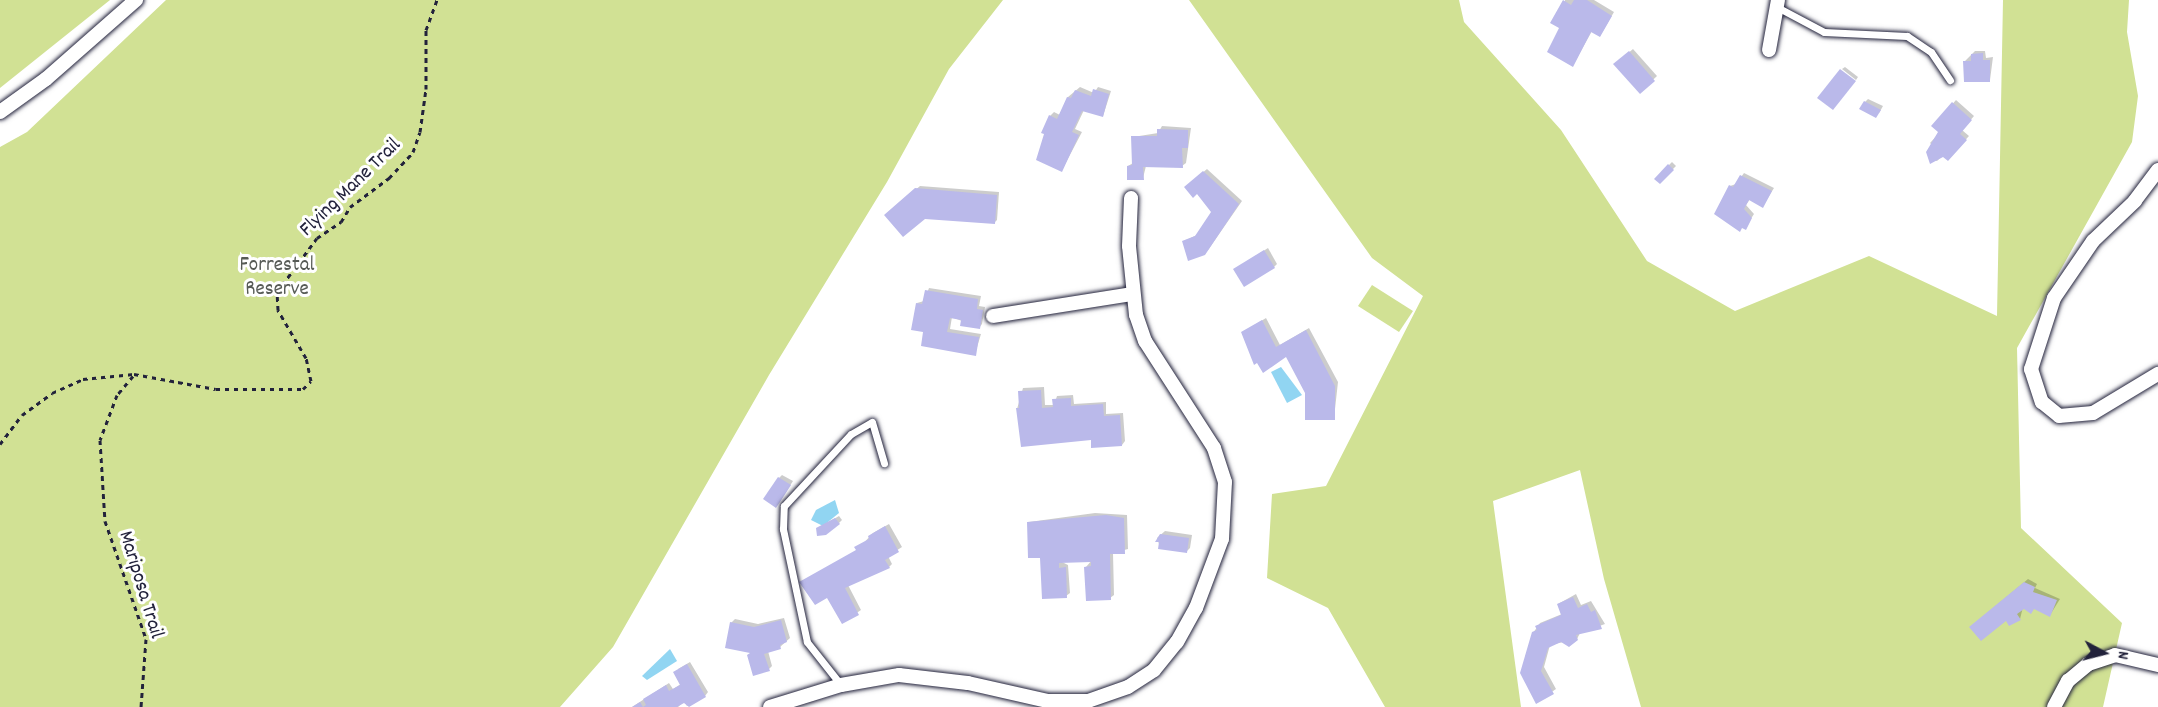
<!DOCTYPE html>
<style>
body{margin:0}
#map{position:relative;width:2158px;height:707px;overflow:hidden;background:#fff;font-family:Dekko,sans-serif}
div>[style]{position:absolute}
.green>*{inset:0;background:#d1e194}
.water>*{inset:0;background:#91d5f2}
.shadow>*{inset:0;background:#0003}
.building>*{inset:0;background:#bab9ea}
.path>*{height:3px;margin-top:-1.5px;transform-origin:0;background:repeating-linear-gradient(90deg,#22223b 0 4.5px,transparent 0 9px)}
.roads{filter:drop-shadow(0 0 2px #22223b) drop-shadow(0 0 2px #22223b)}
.service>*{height:7px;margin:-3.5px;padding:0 3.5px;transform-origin:3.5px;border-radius:3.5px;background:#fff}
.minor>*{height:14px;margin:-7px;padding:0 7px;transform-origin:7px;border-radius:7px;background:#fff}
span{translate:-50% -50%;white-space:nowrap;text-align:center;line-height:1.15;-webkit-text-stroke:6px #fff;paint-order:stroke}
.street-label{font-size:21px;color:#22223b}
.park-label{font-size:21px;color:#575b56}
.north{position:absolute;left:2074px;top:623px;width:60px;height:60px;-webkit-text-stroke:4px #fff;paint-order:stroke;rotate:97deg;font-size:16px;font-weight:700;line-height:24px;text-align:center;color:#22223b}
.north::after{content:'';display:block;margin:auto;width:21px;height:27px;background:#22223b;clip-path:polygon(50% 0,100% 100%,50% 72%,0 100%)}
</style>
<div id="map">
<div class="green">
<i style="clip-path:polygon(0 0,110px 0,0 88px)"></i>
<i style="clip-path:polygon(166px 0,1003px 0,949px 69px,887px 182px,769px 375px,613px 647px,560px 707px,0 707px,0 147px,27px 132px)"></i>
<i style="clip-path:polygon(1189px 0,1459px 0,1464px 22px,1561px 130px,1647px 261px,1735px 311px,1869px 256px,1997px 316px,2003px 0,2129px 0,2127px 32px,2138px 96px,2132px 142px,2017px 348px,2021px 528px,2122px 623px,2103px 707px,1641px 707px,1604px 579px,1580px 470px,1493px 501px,1521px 707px,1385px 707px,1328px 608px,1267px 578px,1272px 494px,1326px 486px,1423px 296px,1372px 258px)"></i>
<i style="clip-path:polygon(1372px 285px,1413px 311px,1399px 332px,1358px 306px)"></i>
</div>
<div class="water">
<i style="clip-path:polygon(1281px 367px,1302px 395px,1287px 403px,1271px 372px)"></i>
<i style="clip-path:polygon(835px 500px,839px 513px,823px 526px,811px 520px,816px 510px)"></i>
<i style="clip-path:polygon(670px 649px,677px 661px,647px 680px,642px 676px)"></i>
</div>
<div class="shadow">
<i style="clip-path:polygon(1565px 0,1594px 0,1614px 12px,1600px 36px,1592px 31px,1573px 65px,1561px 27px)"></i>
<i style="clip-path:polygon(1633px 49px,1657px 76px,1640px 92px,1615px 64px)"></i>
<i style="clip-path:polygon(1975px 51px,1985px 51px,1986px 58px,1993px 57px,1990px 80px,1965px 61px)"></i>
<i style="clip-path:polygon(1845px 67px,1858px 77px,1856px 80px,1842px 69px)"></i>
<i style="clip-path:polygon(1080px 87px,1094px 93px,1098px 87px,1111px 91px,1103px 116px,1084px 110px,1075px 129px,1082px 132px,1062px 170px,1050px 116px,1054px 112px,1060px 115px,1068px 97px)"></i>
<i style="clip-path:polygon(1868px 99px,1883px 106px,1879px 113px,1865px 102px)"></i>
<i style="clip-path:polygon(1956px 100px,1974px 116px,1962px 130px,1969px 136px,1948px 159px,1943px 155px,1937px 161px,1929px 159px,1933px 146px,1930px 143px,1940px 132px,1933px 126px)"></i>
<i style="clip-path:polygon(1162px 126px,1191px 128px,1186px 163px,1182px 166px,1146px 166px,1143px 178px,1128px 166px,1133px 163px,1133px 137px,1158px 133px)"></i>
<i style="clip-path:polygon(1672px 162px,1676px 166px,1660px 182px,1656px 178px)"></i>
<i style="clip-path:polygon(1207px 169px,1242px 201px,1208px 250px,1184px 241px,1199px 234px,1213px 212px,1189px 184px)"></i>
<i style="clip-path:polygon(1744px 173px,1774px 188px,1763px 206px,1750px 199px,1746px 205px,1754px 214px,1745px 228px,1730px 186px,1736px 184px)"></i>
<i style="clip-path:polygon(920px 186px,999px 192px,997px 220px,994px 223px,889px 212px)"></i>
<i style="clip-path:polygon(1268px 248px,1277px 264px,1274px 267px,1235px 269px)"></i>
<i style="clip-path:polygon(929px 288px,981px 296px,979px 306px,985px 307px,982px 324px,979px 328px,952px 317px,950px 329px,981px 334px,975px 354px,925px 330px,917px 303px,924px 301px)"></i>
<i style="clip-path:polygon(1266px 318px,1280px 345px,1309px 328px,1338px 382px,1334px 418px,1307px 393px,1287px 355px,1243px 332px)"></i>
<i style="clip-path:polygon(1044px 387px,1045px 405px,1054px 405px,1057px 396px,1073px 395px,1074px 404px,1106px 402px,1106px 414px,1123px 413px,1125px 441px,1122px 445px,1092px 438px,1017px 409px,1023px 388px)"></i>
<i style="clip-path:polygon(782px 475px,793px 481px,779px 503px,779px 478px)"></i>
<i style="clip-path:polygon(1095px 513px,1127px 515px,1128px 549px,1113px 553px,1114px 595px,1110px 598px,1086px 567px,1092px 560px,1062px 562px,1068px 565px,1070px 593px,1066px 596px,1041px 556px,1029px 522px)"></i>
<i style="clip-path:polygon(839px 516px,842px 520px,839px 523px,818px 528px)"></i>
<i style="clip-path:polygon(889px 524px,902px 547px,888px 556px,892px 564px,889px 567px,848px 585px,861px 610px,843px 622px,828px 596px,857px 550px,873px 533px)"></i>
<i style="clip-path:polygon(1165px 531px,1192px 535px,1190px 548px,1187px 551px,1160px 547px,1157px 538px)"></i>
<i style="clip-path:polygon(2028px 579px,2037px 584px,2035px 588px,2060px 599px,2050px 615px,2035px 608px,2023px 607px,2020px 619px,1974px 624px)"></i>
<i style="clip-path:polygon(1576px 594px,1581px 605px,1591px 601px,1605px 624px,1580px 633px,1577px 639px,1550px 645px,1544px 667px,1556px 689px,1537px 702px,1533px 633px,1540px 623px,1562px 614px,1558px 604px)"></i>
<i style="clip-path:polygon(784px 618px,790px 638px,780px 647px,768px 651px,772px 666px,769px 669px,731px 623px,735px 619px,758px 624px)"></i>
<i style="clip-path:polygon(690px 662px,708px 692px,705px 696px,687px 706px,684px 701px,678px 707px,632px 707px,669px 683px,673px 689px,681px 684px,678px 669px)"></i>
</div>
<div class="building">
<i style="clip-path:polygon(1563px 0,1571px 5px,1574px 0,1587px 0,1612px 16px,1600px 37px,1591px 32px,1573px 67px,1547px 52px,1559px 28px,1550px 23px)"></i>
<i style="clip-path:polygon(1629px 51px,1655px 81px,1640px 94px,1613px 64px)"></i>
<i style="clip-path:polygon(1983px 53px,1983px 60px,1990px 60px,1990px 82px,1964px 82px,1963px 61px,1971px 61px,1971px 54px)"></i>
<i style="clip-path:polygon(1840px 69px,1856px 81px,1833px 110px,1817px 98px)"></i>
<i style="clip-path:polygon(1093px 89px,1109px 94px,1103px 117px,1082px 111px,1072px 132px,1079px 135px,1062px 172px,1036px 160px,1044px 134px,1041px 133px,1049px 115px,1057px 119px,1067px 97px,1071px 98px,1075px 90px,1091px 96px)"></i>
<i style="clip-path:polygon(1864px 101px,1881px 110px,1876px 118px,1859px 109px)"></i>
<i style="clip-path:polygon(1952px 102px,1972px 120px,1960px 134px,1967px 140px,1948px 161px,1943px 157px,1930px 164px,1926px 152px,1938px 132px,1931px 126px)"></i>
<i style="clip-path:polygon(1157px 129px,1188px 130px,1188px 148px,1182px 148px,1183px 168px,1143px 167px,1144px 180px,1127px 180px,1127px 166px,1132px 165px,1131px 136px,1157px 136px)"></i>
<i style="clip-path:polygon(1668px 164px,1674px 170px,1660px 184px,1654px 179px)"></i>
<i style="clip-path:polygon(1203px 171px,1239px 204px,1205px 255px,1188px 261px,1182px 241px,1195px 236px,1211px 212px,1197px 194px,1193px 198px,1184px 187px)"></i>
<i style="clip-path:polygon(1740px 175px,1772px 191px,1763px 208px,1749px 200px,1744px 209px,1752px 218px,1746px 230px,1742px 228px,1740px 232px,1714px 214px,1729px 185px,1733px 187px)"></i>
<i style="clip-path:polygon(915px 188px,997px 195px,995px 224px,925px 219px,903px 237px,884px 215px)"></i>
<i style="clip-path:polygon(1264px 250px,1275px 268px,1244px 287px,1233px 269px)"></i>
<i style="clip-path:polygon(925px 290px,978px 299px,977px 309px,983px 310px,980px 329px,960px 326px,961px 320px,950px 318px,947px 332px,979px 337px,976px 356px,921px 346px,923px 332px,911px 330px,916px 303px,922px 304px)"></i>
<i style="clip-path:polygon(1262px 320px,1276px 347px,1306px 330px,1335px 386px,1335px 420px,1305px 420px,1305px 393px,1286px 357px,1263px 373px,1257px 363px,1254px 365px,1241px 332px)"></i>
<i style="clip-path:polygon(1041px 390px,1042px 408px,1053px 407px,1052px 399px,1071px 398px,1071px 406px,1103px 404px,1104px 416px,1120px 415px,1122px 446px,1091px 448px,1091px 440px,1021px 447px,1016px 408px,1019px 408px,1018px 391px)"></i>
<i style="clip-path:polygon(778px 477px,791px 485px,776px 508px,763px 499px)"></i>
<i style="clip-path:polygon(1106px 515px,1124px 518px,1125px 554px,1110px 554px,1111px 600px,1086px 601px,1084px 567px,1091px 566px,1091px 562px,1059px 563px,1059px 568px,1066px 567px,1067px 598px,1042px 599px,1040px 558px,1028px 558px,1027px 522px)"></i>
<i style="clip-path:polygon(835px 518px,840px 524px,826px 535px,817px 536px,816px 528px)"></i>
<i style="clip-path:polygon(885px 526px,899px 552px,885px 560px,890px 568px,845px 588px,859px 615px,842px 624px,827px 598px,815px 605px,799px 582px,856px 550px,854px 547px,869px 539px,868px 536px)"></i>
<i style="clip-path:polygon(1160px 534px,1189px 538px,1187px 553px,1158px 549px,1159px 542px,1155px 542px)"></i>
<i style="clip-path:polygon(2024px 582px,2035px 587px,2033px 592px,2057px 600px,2050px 617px,2034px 609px,2031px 614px,2024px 609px,2017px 614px,2021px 620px,2009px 626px,2006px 621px,1981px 641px,1969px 627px)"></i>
<i style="clip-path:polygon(1573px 597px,1578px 608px,1587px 604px,1591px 612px,1595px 610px,1602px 629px,1576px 635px,1578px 640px,1569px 647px,1561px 642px,1548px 648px,1541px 671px,1554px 694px,1536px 704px,1520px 673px,1532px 632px,1537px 630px,1535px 626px,1561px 615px,1557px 604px)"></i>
<i style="clip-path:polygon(781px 620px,787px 642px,780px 645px,781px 649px,764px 654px,770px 671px,753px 676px,747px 655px,750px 653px,725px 648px,730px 622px,754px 627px)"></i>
<i style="clip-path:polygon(687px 664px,706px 697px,689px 707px,684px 703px,677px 707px,632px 707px,640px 702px,643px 707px,646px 705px,643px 699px,666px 685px,669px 691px,680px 685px,673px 672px)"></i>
</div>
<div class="path">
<i style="left:133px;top:376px;width:25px;rotate:130deg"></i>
<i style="left:117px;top:395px;width:48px;rotate:110.7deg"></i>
<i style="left:100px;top:440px;width:81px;rotate:86.5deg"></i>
<i style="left:105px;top:521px;width:125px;rotate:70.8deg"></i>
<i style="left:146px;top:639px;width:68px;rotate:94.2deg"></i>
<i style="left:0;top:444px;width:36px;rotate:-53deg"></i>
<i style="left:22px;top:415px;width:37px;rotate:-36deg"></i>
<i style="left:52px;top:393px;width:34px;rotate:-24deg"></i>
<i style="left:83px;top:379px;width:51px;rotate:-5.6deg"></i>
<i style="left:134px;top:374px;width:83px;rotate:10.4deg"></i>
<i style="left:216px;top:389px;width:87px"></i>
<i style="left:303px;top:389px;width:11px;rotate:-45deg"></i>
<i style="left:311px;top:381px;width:24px;rotate:-102deg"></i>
<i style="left:306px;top:358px;width:56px;rotate:-120.3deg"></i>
<i style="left:278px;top:310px;width:18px;rotate:-93deg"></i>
<i style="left:277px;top:292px;width:67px;rotate:-53.5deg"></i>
<i style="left:317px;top:238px;width:29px;rotate:-34deg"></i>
<i style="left:341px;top:222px;width:17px;rotate:-59deg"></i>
<i style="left:350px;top:207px;width:49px;rotate:-36.6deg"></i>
<i style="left:389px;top:178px;width:35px;rotate:-47deg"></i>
<i style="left:413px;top:152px;width:21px;rotate:-71deg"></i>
<i style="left:420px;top:132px;width:43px;rotate:-82.1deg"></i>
<i style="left:426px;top:89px;width:59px;rotate:-90deg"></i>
<i style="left:426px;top:30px;width:32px;rotate:-70deg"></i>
</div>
<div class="roads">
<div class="service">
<i style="left:1777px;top:7px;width:53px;rotate:28deg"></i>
<i style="left:1824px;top:32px;width:83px;rotate:2.8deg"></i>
<i style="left:1907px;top:36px;width:29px;rotate:34deg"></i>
<i style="left:1931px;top:52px;width:34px;rotate:56deg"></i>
<i style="left:841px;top:685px;width:55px;rotate:-128.3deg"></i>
<i style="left:807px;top:642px;width:116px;rotate:-102deg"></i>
<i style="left:783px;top:529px;width:23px;rotate:-88deg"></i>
<i style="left:784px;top:506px;width:98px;rotate:-47.1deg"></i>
<i style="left:851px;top:434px;width:24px;rotate:-30deg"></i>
<i style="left:872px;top:422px;width:43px;rotate:73.7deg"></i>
</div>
<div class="minor">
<i style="left:1769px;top:50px;width:51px;rotate:-79.8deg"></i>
<i style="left:0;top:112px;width:57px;rotate:-35.7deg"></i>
<i style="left:46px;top:79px;width:120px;rotate:-41.3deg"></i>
<i style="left:2158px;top:170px;width:39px;rotate:127deg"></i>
<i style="left:2135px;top:201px;width:58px;rotate:136.4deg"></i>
<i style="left:2093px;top:241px;width:69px;rotate:124.4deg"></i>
<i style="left:2054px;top:298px;width:75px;rotate:107.9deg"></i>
<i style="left:2031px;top:369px;width:35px;rotate:72deg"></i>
<i style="left:2042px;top:402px;width:22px;rotate:39deg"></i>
<i style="left:2059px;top:416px;width:34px;rotate:-5deg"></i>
<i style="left:2093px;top:413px;width:76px;rotate:-31deg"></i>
<i style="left:993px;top:316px;width:141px;rotate:-9deg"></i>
<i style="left:770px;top:707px;width:74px;rotate:-17.2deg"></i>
<i style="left:841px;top:685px;width:59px;rotate:-9.8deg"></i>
<i style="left:899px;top:675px;width:69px;rotate:6.6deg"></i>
<i style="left:968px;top:683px;width:81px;rotate:12.8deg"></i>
<i style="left:1047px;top:701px;width:41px"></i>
<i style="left:1088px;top:701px;width:42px;rotate:-19.3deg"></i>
<i style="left:1128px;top:687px;width:31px;rotate:-33deg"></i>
<i style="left:1154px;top:670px;width:36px;rotate:-51deg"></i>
<i style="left:1177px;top:642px;width:39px;rotate:-61deg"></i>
<i style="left:1196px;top:608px;width:74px;rotate:-69.4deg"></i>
<i style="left:1222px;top:539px;width:57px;rotate:-87deg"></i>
<i style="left:1225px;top:482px;width:36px;rotate:-108deg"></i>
<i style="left:1214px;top:448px;width:127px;rotate:-122.8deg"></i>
<i style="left:1145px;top:341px;width:28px;rotate:-109deg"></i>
<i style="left:1136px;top:315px;width:69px;rotate:-95.8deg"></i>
<i style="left:1129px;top:246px;width:48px;rotate:-87.6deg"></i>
<i style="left:2054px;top:707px;width:30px;rotate:-62deg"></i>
<i style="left:2068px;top:681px;width:26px;rotate:-40deg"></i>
<i style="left:2088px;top:664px;width:28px;rotate:-18deg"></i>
<i style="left:2115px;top:655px;width:44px;rotate:13.1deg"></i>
</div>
</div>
<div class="street-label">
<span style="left:351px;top:188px;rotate:-44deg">Flying Mane Trail</span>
<span style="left:140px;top:585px;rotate:73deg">Mariposa Trail</span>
</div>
<div class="park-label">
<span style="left:277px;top:278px">Forrestal<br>Reserve</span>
</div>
<div class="north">N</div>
</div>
